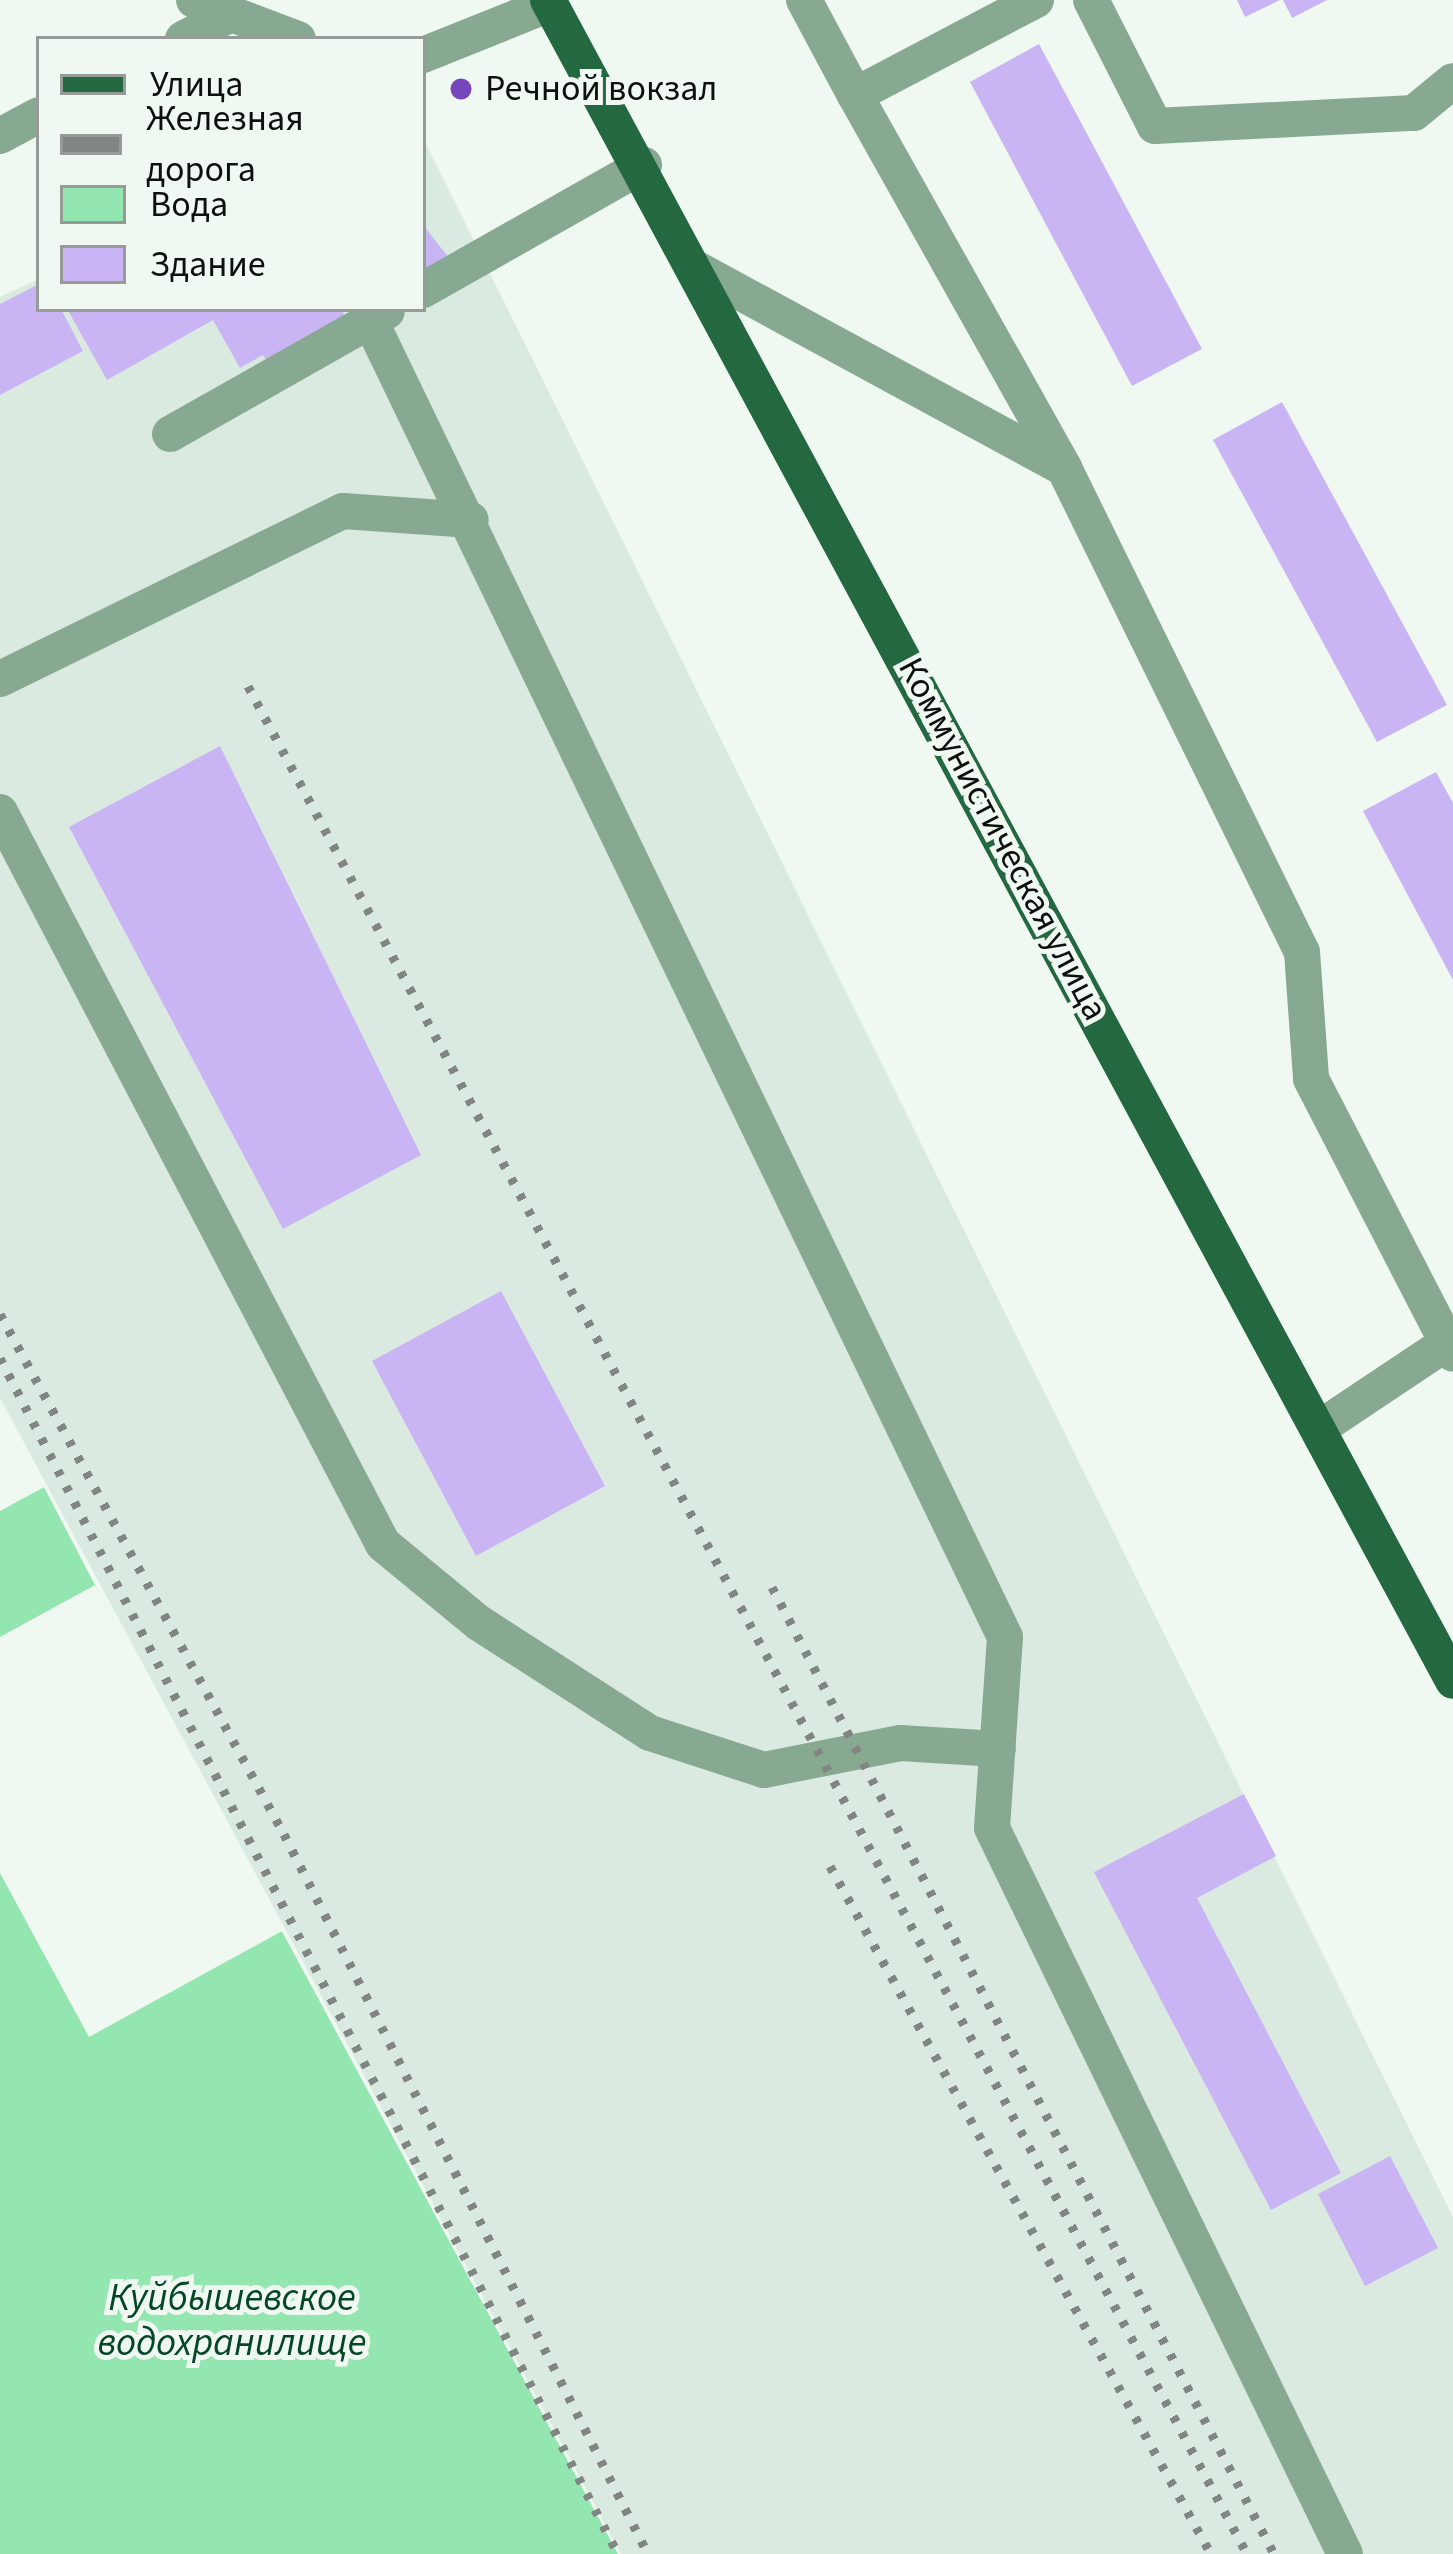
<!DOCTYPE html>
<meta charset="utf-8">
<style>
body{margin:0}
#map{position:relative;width:1453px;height:2554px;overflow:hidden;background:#f0f8f2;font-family:"Source Sans 3",sans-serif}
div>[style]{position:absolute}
.built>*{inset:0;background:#dbeae0}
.water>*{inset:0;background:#93e6af}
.pier>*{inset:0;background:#f0f8f2}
.building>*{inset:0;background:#c9b5f4}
.minor>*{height:36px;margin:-18px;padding:0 18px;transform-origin:18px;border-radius:18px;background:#87a992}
.major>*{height:36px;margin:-18px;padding:0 18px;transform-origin:18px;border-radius:18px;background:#236841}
.rail>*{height:9px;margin-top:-4.5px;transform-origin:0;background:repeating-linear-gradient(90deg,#818682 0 6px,transparent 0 18px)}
.dots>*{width:33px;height:33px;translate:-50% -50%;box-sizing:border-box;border:6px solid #f0f8f2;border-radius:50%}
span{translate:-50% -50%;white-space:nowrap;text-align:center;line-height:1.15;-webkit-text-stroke:10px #f0f8f2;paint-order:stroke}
.poi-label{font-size:36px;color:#0e100e}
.left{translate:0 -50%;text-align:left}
.street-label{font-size:36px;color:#0e100e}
.water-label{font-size:39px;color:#044726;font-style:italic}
.legend{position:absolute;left:36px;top:36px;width:390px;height:276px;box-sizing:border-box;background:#f0f8f2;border:3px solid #969b97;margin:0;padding:15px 21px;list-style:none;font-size:36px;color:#0e100e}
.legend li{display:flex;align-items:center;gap:24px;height:60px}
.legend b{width:60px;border:3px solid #969b97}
</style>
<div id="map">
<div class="built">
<i style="clip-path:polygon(423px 138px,1453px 2217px,1453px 2554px,621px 2554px,0 1398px,0 297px,39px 279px,39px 309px,423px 309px)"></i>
</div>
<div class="water">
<i style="clip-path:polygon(0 1403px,95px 1585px,618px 2554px,0 2554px)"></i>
</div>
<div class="pier">
<i style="clip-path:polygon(0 1403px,46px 1486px,0 1511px)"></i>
<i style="clip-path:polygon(95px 1585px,284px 1930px,89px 2037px,0 1873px,0 1637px)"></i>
</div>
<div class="building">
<i style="clip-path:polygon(1237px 0,1280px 0,1245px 17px)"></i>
<i style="clip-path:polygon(1283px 0,1327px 0,1292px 18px)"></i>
<i style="clip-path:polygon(1039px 44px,1202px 349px,1132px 386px,970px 82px)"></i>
<i style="clip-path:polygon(423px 225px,453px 263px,423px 280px)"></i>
<i style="clip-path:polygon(39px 284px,39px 309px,61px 309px,83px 351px,0 395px,0 304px)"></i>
<i style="clip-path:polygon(67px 309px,341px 309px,352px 328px,273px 372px,263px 355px,240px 368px,213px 320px,107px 380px)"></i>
<i style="clip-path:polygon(1282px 402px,1447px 705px,1377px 742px,1213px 440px)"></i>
<i style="clip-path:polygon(220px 746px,421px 1155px,283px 1229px,69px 827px)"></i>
<i style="clip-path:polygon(1436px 772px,1453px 803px,1453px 980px,1363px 811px)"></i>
<i style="clip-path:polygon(501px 1291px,605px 1486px,476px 1556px,372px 1361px)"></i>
<i style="clip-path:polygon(1244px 1794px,1276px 1856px,1197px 1898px,1341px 2173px,1271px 2210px,1094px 1872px)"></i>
<i style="clip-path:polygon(1390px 2156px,1438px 2248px,1365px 2286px,1318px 2194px)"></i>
</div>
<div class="minor">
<i style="left:194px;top:0;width:111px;rotate:20.6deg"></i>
<i style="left:804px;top:0;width:108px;rotate:61.8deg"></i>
<i style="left:1036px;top:0;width:204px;rotate:152.3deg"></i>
<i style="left:855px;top:95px;width:428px;rotate:60.7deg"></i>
<i style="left:1091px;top:0;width:141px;rotate:63.1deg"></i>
<i style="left:1155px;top:126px;width:259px;rotate:-2.9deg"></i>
<i style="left:1414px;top:113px;width:50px;rotate:-39.4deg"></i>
<i style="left:183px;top:39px;width:47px;rotate:-27.6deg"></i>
<i style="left:423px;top:55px;width:137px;rotate:-21.9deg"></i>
<i style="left:0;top:136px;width:44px;rotate:-28.3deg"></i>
<i style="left:697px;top:269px;width:417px;rotate:28.5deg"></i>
<i style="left:1064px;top:468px;width:539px;rotate:63.82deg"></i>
<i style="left:1302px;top:952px;width:127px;rotate:85.9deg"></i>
<i style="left:1311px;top:1079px;width:309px;rotate:62.7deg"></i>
<i style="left:423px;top:290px;width:254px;rotate:-29.5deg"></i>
<i style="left:370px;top:320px;width:1462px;rotate:64.26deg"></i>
<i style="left:1005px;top:1637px;width:191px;rotate:93.9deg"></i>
<i style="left:992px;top:1828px;width:807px;rotate:64.07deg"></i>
<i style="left:170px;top:434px;width:249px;rotate:-29.5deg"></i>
<i style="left:0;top:679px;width:382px;rotate:-26.1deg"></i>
<i style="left:343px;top:511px;width:128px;rotate:4deg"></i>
<i style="left:0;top:812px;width:826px;rotate:62.38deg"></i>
<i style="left:383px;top:1544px;width:124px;rotate:39.5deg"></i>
<i style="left:479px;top:1623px;width:203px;rotate:32.8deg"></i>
<i style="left:650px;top:1733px;width:120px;rotate:18deg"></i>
<i style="left:764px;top:1770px;width:139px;rotate:-11.2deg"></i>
<i style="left:900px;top:1743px;width:98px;rotate:3.5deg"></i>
<i style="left:1318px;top:1429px;width:155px;rotate:-33.7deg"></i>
</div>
<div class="major">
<i style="left:548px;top:0;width:1909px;rotate:61.7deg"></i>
</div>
<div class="rail">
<i style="left:248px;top:686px;width:2118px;rotate:61.86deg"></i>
<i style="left:0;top:1314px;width:592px;rotate:61.36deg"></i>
<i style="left:284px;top:1834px;width:807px;rotate:63.18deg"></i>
<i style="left:0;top:1358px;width:1346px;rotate:62.67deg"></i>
<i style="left:772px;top:1587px;width:1090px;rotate:62.56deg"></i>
<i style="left:830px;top:1866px;width:786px;rotate:61.02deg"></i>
</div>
<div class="dots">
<i style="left:461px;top:89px;background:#7745bc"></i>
</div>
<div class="poi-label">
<span class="left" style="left:485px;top:89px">Речной вокзал</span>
</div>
<div class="street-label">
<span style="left:1003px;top:839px;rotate:62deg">Коммунистическая улица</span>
</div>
<div class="water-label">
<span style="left:232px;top:2321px">Куйбышевское<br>водохранилище</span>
</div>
<ul class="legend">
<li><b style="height:15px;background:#236841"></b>Улица</li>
<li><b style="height:15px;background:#818682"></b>Железная дорога</li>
<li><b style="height:33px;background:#93e6af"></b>Вода</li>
<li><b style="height:33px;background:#c9b5f4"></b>Здание</li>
</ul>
</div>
